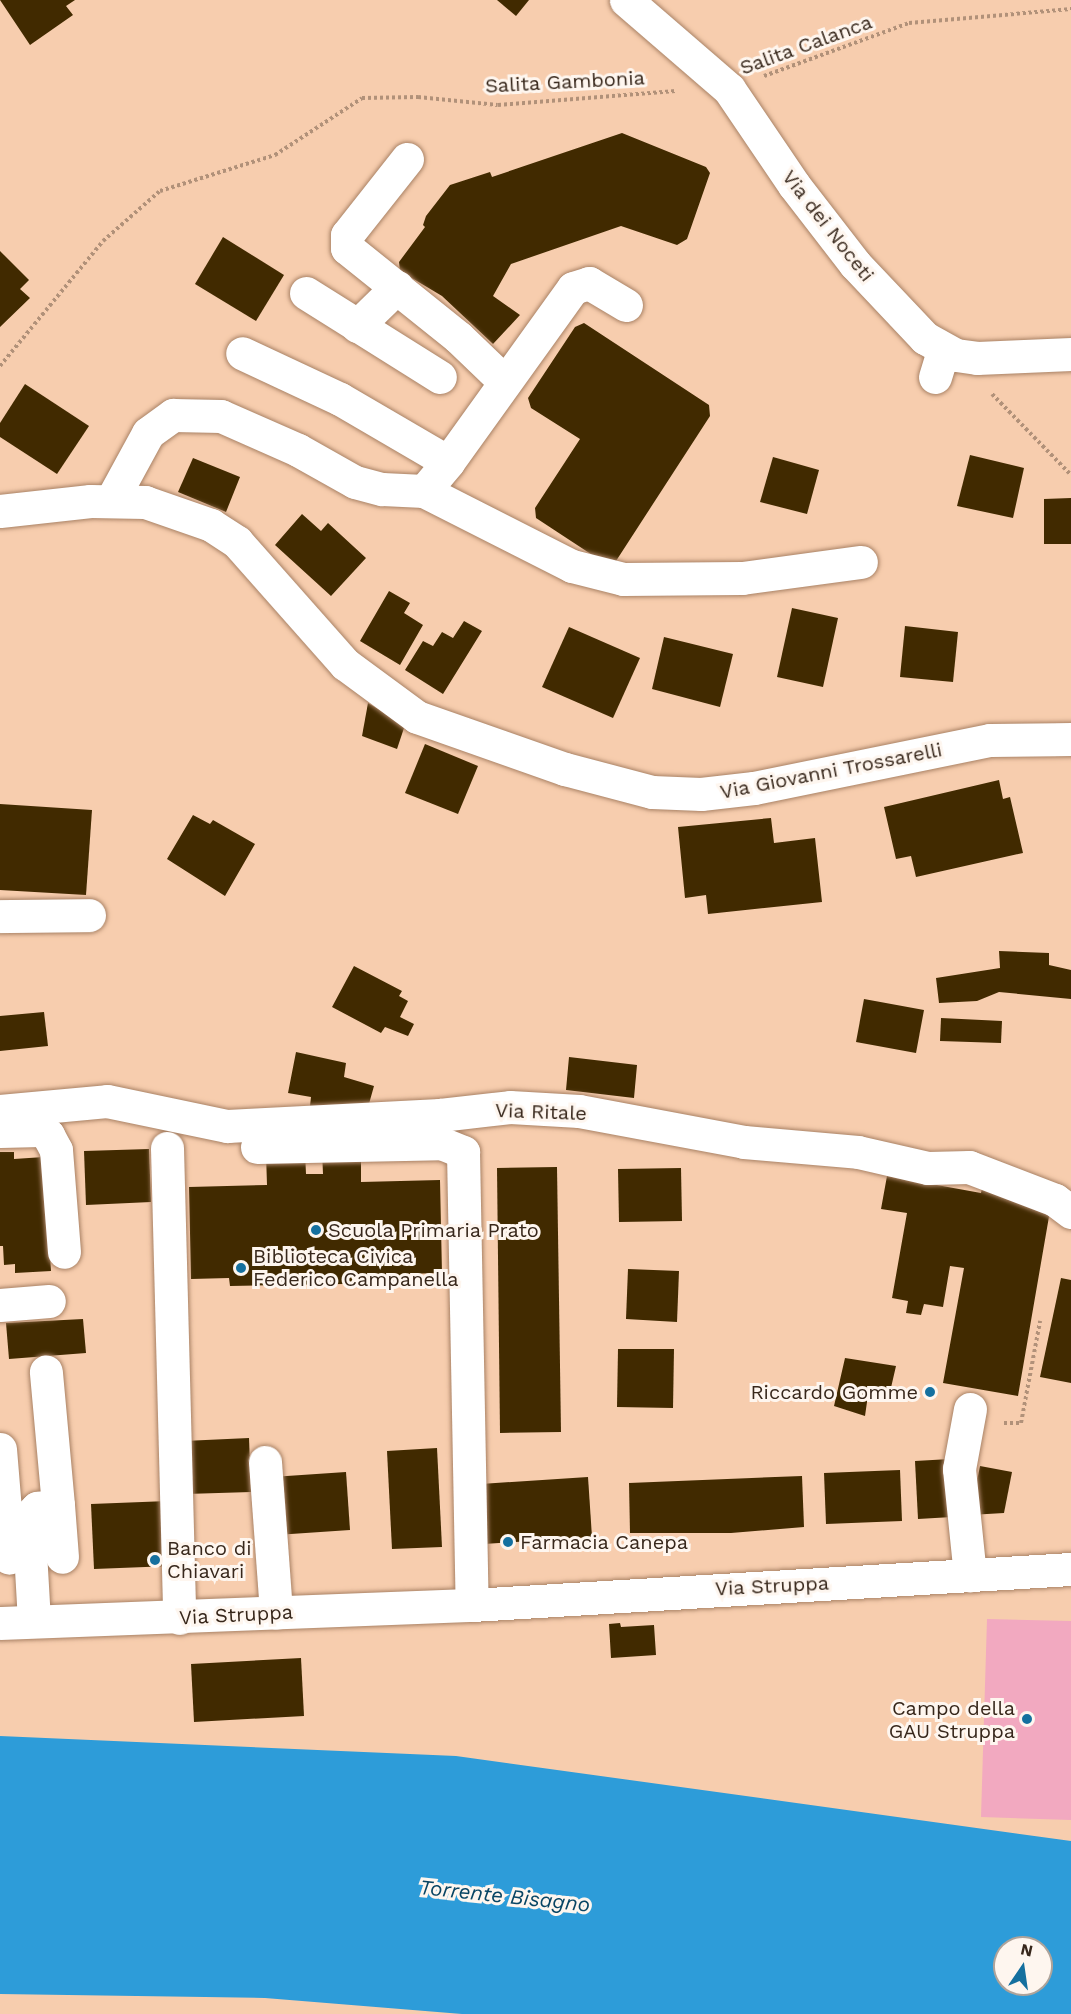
<!DOCTYPE html>
<style>
body{margin:0}
#map{position:relative;width:1071px;height:2014px;overflow:hidden;background:#f7cdae;font-family:"Work Sans",sans-serif}
div>[style]{position:absolute}
.green>*{inset:0;background:#f2a9c0}
.water>*{inset:0;background:#2d9cd9}
.building>*{inset:0;background:#412a00}
.path>*{height:4px;margin-top:-2px;transform-origin:0;background:repeating-linear-gradient(90deg,#b19179 0 3px,transparent 0 6px)}
.roads{filter:drop-shadow(0 0 2px #a98265) drop-shadow(0 0 2px #a98265)}
.minor>*{height:33px;margin:-16.5px;padding:0 16.5px;transform-origin:16.5px;border-radius:16.5px;background:#fff}
.dots>*{width:16px;height:16px;translate:-50% -50%;box-sizing:border-box;border:3px solid #fef6ef;border-radius:50%}
span{translate:-50% -50%;white-space:nowrap;text-align:center;line-height:1.15;-webkit-text-stroke:6px #fef6ef;paint-order:stroke}
.street-label{font-size:20px;color:#37271b}
.poi-label{font-size:20px;color:#37271b}
.left{translate:0 -50%;text-align:left}
.right{translate:-100% -50%;text-align:right}
.water-label{font-size:21px;color:#084564;font-style:italic}
.north{position:absolute;left:993px;top:1936px;width:60px;height:60px;box-sizing:border-box;background:#fef6ef;border:2px solid #aea39a;border-radius:50%;rotate:13deg;font-size:16px;font-weight:700;line-height:24px;text-align:center;color:#37271b}
.north::after{content:'';display:block;margin:auto;width:21px;height:27px;background:#15709f;clip-path:polygon(50% 0,100% 100%,50% 72%,0 100%)}
</style>
<div id="map">
<div class="green">
<i style="clip-path:polygon(987px 1619px,1071px 1621px,1071px 1820px,981px 1817px)"></i>
</div>
<div class="water">
<i style="clip-path:polygon(evenodd,0 1736px,456px 1756px,1071px 1841px,1071px 2014px,462px 2014px,265px 1998px,0 1994px,0 1736px,1005px 1948px,1041px 1948px,1041px 1984px,1005px 1984px,1005px 1948px)"></i>
</div>
<div class="building">
<i style="clip-path:polygon(0 0,75px 0,66px 6px,73px 15px,30px 45px)"></i>
<i style="clip-path:polygon(497px 0,529px 0,516px 16px)"></i>
<i style="clip-path:polygon(622px 133px,706px 167px,710px 173px,687px 239px,677px 245px,621px 226px,511px 264px,493px 296px,520px 315px,493px 344px,442px 296px,400px 271px,399px 262px,425px 227px,423px 225px,426px 216px,450px 185px,490px 172px,492px 177px)"></i>
<i style="clip-path:polygon(223px 237px,284px 275px,256px 321px,195px 284px)"></i>
<i style="clip-path:polygon(0 251px,29px 280px,20px 289px,30px 298px,0 327px)"></i>
<i style="clip-path:polygon(584px 323px,709px 405px,710px 416px,616px 561px,606px 564px,536px 518px,535px 508px,580px 439px,531px 408px,528px 398px,575px 327px)"></i>
<i style="clip-path:polygon(25px 384px,89px 426px,57px 474px,0 437px,0 423px)"></i>
<i style="clip-path:polygon(970px 455px,1024px 468px,1013px 518px,957px 506px)"></i>
<i style="clip-path:polygon(773px 457px,819px 470px,807px 514px,760px 502px)"></i>
<i style="clip-path:polygon(193px 458px,240px 477px,226px 512px,178px 492px)"></i>
<i style="clip-path:polygon(1071px 498px,1071px 544px,1044px 544px,1044px 499px)"></i>
<i style="clip-path:polygon(302px 514px,321px 531px,328px 523px,366px 558px,331px 596px,275px 545px)"></i>
<i style="clip-path:polygon(389px 591px,410px 603px,404px 613px,423px 625px,400px 665px,360px 641px)"></i>
<i style="clip-path:polygon(792px 608px,838px 618px,823px 687px,777px 677px)"></i>
<i style="clip-path:polygon(464px 621px,482px 631px,443px 694px,405px 670px,423px 641px,433px 646px,442px 632px,453px 638px)"></i>
<i style="clip-path:polygon(905px 626px,958px 632px,953px 682px,900px 677px)"></i>
<i style="clip-path:polygon(569px 627px,640px 658px,613px 718px,542px 687px)"></i>
<i style="clip-path:polygon(664px 637px,733px 654px,720px 707px,652px 689px)"></i>
<i style="clip-path:polygon(368px 703px,405px 725px,397px 749px,362px 736px)"></i>
<i style="clip-path:polygon(425px 744px,478px 766px,458px 814px,405px 793px)"></i>
<i style="clip-path:polygon(999px 780px,1003px 799px,1010px 797px,1023px 853px,916px 877px,911px 856px,896px 859px,884px 807px)"></i>
<i style="clip-path:polygon(0 804px,92px 810px,86px 895px,0 890px)"></i>
<i style="clip-path:polygon(193px 815px,210px 824px,213px 820px,255px 844px,225px 896px,167px 859px)"></i>
<i style="clip-path:polygon(771px 818px,774px 843px,815px 838px,822px 902px,708px 914px,706px 895px,685px 898px,678px 827px)"></i>
<i style="clip-path:polygon(999px 951px,1049px 953px,1049px 965px,1071px 970px,1071px 999px,999px 992px,977px 1001px,939px 1003px,936px 978px,1000px 968px)"></i>
<i style="clip-path:polygon(354px 966px,402px 991px,399px 996px,408px 1001px,400px 1017px,414px 1024px,408px 1036px,385px 1027px,381px 1033px,332px 1007px)"></i>
<i style="clip-path:polygon(864px 999px,924px 1010px,916px 1053px,856px 1042px)"></i>
<i style="clip-path:polygon(44px 1012px,48px 1046px,0 1051px,0 1016px)"></i>
<i style="clip-path:polygon(941px 1018px,1002px 1021px,1001px 1043px,940px 1041px)"></i>
<i style="clip-path:polygon(296px 1052px,346px 1063px,344px 1077px,374px 1086px,365px 1118px,310px 1106px,311px 1097px,288px 1093px)"></i>
<i style="clip-path:polygon(569px 1057px,637px 1065px,634px 1098px,566px 1090px)"></i>
<i style="clip-path:polygon(149px 1149px,151px 1202px,86px 1205px,84px 1151px)"></i>
<i style="clip-path:polygon(361px 1150px,361px 1182px,440px 1180px,442px 1273px,403px 1274px,404px 1283px,230px 1286px,229px 1278px,191px 1279px,189px 1187px,267px 1185px,266px 1154px,305px 1152px,306px 1174px,323px 1174px,322px 1151px)"></i>
<i style="clip-path:polygon(0 1152px,14px 1152px,14px 1159px,44px 1157px,51px 1271px,15px 1273px,15px 1264px,4px 1265px,3px 1246px,0 1246px)"></i>
<i style="clip-path:polygon(557px 1167px,561px 1432px,500px 1433px,497px 1168px)"></i>
<i style="clip-path:polygon(681px 1168px,682px 1221px,619px 1222px,618px 1169px)"></i>
<i style="clip-path:polygon(887px 1176px,981px 1193px,984px 1179px,1051px 1205px,1018px 1396px,943px 1383px,964px 1268px,950px 1266px,943px 1307px,924px 1304px,921px 1315px,906px 1313px,908px 1301px,892px 1298px,907px 1213px,881px 1209px)"></i>
<i style="clip-path:polygon(628px 1269px,679px 1271px,677px 1322px,626px 1319px)"></i>
<i style="clip-path:polygon(1061px 1278px,1071px 1280px,1071px 1383px,1040px 1377px)"></i>
<i style="clip-path:polygon(83px 1319px,86px 1353px,9px 1359px,6px 1323px)"></i>
<i style="clip-path:polygon(618px 1349px,674px 1349px,673px 1408px,617px 1407px)"></i>
<i style="clip-path:polygon(845px 1358px,896px 1366px,890px 1392px,869px 1388px,865px 1416px,834px 1406px)"></i>
<i style="clip-path:polygon(249px 1438px,251px 1492px,186px 1494px,184px 1441px)"></i>
<i style="clip-path:polygon(437px 1448px,442px 1547px,392px 1549px,387px 1451px)"></i>
<i style="clip-path:polygon(950px 1459px,952px 1517px,918px 1519px,915px 1461px)"></i>
<i style="clip-path:polygon(980px 1466px,1012px 1472px,1004px 1513px,970px 1515px)"></i>
<i style="clip-path:polygon(900px 1470px,902px 1521px,826px 1524px,824px 1473px)"></i>
<i style="clip-path:polygon(346px 1472px,350px 1530px,276px 1535px,272px 1477px)"></i>
<i style="clip-path:polygon(802px 1476px,804px 1527px,731px 1533px,630px 1533px,629px 1483px)"></i>
<i style="clip-path:polygon(588px 1477px,592px 1537px,484px 1544px,481px 1484px)"></i>
<i style="clip-path:polygon(168px 1501px,171px 1566px,94px 1569px,91px 1504px)"></i>
<i style="clip-path:polygon(620px 1623px,621px 1627px,654px 1625px,656px 1655px,611px 1658px,609px 1624px)"></i>
<i style="clip-path:polygon(301px 1658px,304px 1716px,194px 1722px,191px 1664px)"></i>
</div>
<div class="path">
<i style="left:764px;top:76px;width:154px;rotate:-20.1deg"></i>
<i style="left:909px;top:23px;width:163px;rotate:-4.9deg"></i>
<i style="left:0;top:366px;width:162px;rotate:-50.5deg"></i>
<i style="left:103px;top:241px;width:76px;rotate:-41.3deg"></i>
<i style="left:160px;top:191px;width:121px;rotate:-17.4deg"></i>
<i style="left:275px;top:155px;width:104px;rotate:-33.2deg"></i>
<i style="left:362px;top:98px;width:56px;rotate:-1deg"></i>
<i style="left:418px;top:97px;width:80px;rotate:5.7deg"></i>
<i style="left:498px;top:105px;width:178px;rotate:-4.5deg"></i>
<i style="left:992px;top:394px;width:113px;rotate:45.7deg"></i>
<i style="left:1004px;top:1423px;width:17px"></i>
<i style="left:1021px;top:1423px;width:104px;rotate:-79.4deg"></i>
</div>
<div class="roads">
<div class="minor">
<i style="left:626px;top:0;width:136px;rotate:40.8deg"></i>
<i style="left:729px;top:89px;width:116px;rotate:55.9deg"></i>
<i style="left:794px;top:185px;width:100px;rotate:52.3deg"></i>
<i style="left:855px;top:264px;width:102px;rotate:46.6deg"></i>
<i style="left:925px;top:338px;width:35px;rotate:29deg"></i>
<i style="left:956px;top:355px;width:21px;rotate:8deg"></i>
<i style="left:977px;top:358px;width:94px;rotate:-2.4deg"></i>
<i style="left:407px;top:159px;width:97px;rotate:128.3deg"></i>
<i style="left:347px;top:235px;width:13px;rotate:90deg"></i>
<i style="left:347px;top:248px;width:142px;rotate:38.7deg"></i>
<i style="left:458px;top:337px;width:65px;rotate:43.8deg"></i>
<i style="left:306px;top:293px;width:158px;rotate:32.1deg"></i>
<i style="left:357px;top:326px;width:56px;rotate:-44.3deg"></i>
<i style="left:935px;top:377px;width:28px;rotate:-73deg"></i>
<i style="left:448px;top:462px;width:214px;rotate:-54.3deg"></i>
<i style="left:573px;top:288px;width:17px;rotate:-17deg"></i>
<i style="left:589px;top:283px;width:43px;rotate:30.7deg"></i>
<i style="left:424px;top:491px;width:166px;rotate:26.9deg"></i>
<i style="left:572px;top:566px;width:53px;rotate:14.3deg"></i>
<i style="left:623px;top:579px;width:119px;rotate:-0.5deg"></i>
<i style="left:742px;top:578px;width:120px;rotate:-7.7deg"></i>
<i style="left:111px;top:501px;width:77px;rotate:-61.4deg"></i>
<i style="left:148px;top:433px;width:31px;rotate:-36deg"></i>
<i style="left:173px;top:415px;width:48px;rotate:1.2deg"></i>
<i style="left:221px;top:416px;width:84px;rotate:23.8deg"></i>
<i style="left:298px;top:450px;width:65px;rotate:29.3deg"></i>
<i style="left:355px;top:482px;width:28px;rotate:15deg"></i>
<i style="left:382px;top:489px;width:42px;rotate:2.7deg"></i>
<i style="left:424px;top:491px;width:38px;rotate:-50deg"></i>
<i style="left:448px;top:462px;width:125px;rotate:-149.7deg"></i>
<i style="left:340px;top:399px;width:108px;rotate:-154.9deg"></i>
<i style="left:0;top:511px;width:91px;rotate:-6.3deg"></i>
<i style="left:90px;top:501px;width:55px;rotate:1deg"></i>
<i style="left:145px;top:502px;width:70px;rotate:19.2deg"></i>
<i style="left:211px;top:525px;width:31px;rotate:33deg"></i>
<i style="left:237px;top:542px;width:163px;rotate:48.5deg"></i>
<i style="left:345px;top:664px;width:89px;rotate:36.4deg"></i>
<i style="left:417px;top:717px;width:157px;rotate:19.4deg"></i>
<i style="left:565px;top:769px;width:90px;rotate:14.8deg"></i>
<i style="left:652px;top:792px;width:49px;rotate:2.3deg"></i>
<i style="left:701px;top:794px;width:53px;rotate:-6.5deg"></i>
<i style="left:754px;top:788px;width:241px;rotate:-11.5deg"></i>
<i style="left:990px;top:740px;width:81px;rotate:-0.7deg"></i>
<i style="left:0;top:916px;width:89px;rotate:-0.6deg"></i>
<i style="left:0;top:1111px;width:107px;rotate:-5.3deg"></i>
<i style="left:107px;top:1101px;width:123px;rotate:11.8deg"></i>
<i style="left:227px;top:1126px;width:213px;rotate:-3deg"></i>
<i style="left:440px;top:1115px;width:70px;rotate:-6.5deg"></i>
<i style="left:510px;top:1107px;width:69px;rotate:3.3deg"></i>
<i style="left:579px;top:1111px;width:168px;rotate:10.6deg"></i>
<i style="left:744px;top:1142px;width:114px;rotate:5deg"></i>
<i style="left:858px;top:1152px;width:72px;rotate:12.9deg"></i>
<i style="left:928px;top:1168px;width:41px;rotate:-1.4deg"></i>
<i style="left:969px;top:1167px;width:92px;rotate:21deg"></i>
<i style="left:1055px;top:1200px;width:20px;rotate:37deg"></i>
<i style="left:0;top:1131px;width:41px;rotate:-1.4deg"></i>
<i style="left:41px;top:1130px;width:9px;rotate:36deg"></i>
<i style="left:48px;top:1135px;width:17px;rotate:62deg"></i>
<i style="left:56px;top:1150px;width:102px;rotate:85.5deg"></i>
<i style="left:257px;top:1147px;width:184px;rotate:-1.2deg"></i>
<i style="left:441px;top:1143px;width:24px;rotate:22deg"></i>
<i style="left:463px;top:1152px;width:453px;rotate:88.9deg"></i>
<i style="left:167px;top:1148px;width:470px;rotate:88.5deg"></i>
<i style="left:0;top:1305px;width:49px;rotate:-4.7deg"></i>
<i style="left:970px;top:1409px;width:61px;rotate:100.4deg"></i>
<i style="left:959px;top:1469px;width:107px;rotate:84.1deg"></i>
<i style="left:0;top:1449px;width:109px;rotate:85.3deg"></i>
<i style="left:265px;top:1462px;width:151px;rotate:85.8deg"></i>
<i style="left:58px;top:1505px;width:52px;rotate:85.6deg"></i>
<i style="left:34px;top:1621px;width:104px;rotate:-93.3deg"></i>
<i style="left:28px;top:1517px;width:13px;rotate:-45deg"></i>
<i style="left:37px;top:1508px;width:21px;rotate:-8deg"></i>
<i style="left:58px;top:1505px;width:134px;rotate:-95.2deg"></i>
<i style="left:0;top:1623px;width:472px;rotate:-2.2deg"></i>
<i style="left:472px;top:1605px;width:600px;rotate:-3.44deg"></i>
</div>
</div>
<div class="dots">
<i style="left:316px;top:1230px;background:#15709f"></i>
<i style="left:241px;top:1268px;background:#15709f"></i>
<i style="left:930px;top:1392px;background:#15709f"></i>
<i style="left:508px;top:1542px;background:#15709f"></i>
<i style="left:155px;top:1560px;background:#15709f"></i>
<i style="left:1027px;top:1719px;background:#15709f"></i>
</div>
<div class="street-label">
<span style="left:806px;top:45px;rotate:-20deg">Salita Calanca</span>
<span style="left:565px;top:82px;rotate:-3deg">Salita Gambonia</span>
<span style="left:828px;top:226px;rotate:52deg">Via dei Noceti</span>
<span style="left:831px;top:771px;rotate:-11deg">Via Giovanni Trossarelli</span>
<span style="left:541px;top:1112px;rotate:2deg">Via Ritale</span>
<span style="left:772px;top:1586px;rotate:-3deg">Via Struppa</span>
<span style="left:236px;top:1615px;rotate:-3deg">Via Struppa</span>
</div>
<div class="poi-label">
<span class="left" style="left:328px;top:1230px">Scuola Primaria Prato</span>
<span class="left" style="left:253px;top:1268px">Biblioteca Civica<br>Federico Campanella</span>
<span class="right" style="left:918px;top:1392px">Riccardo Gomme</span>
<span class="left" style="left:520px;top:1542px">Farmacia Canepa</span>
<span class="left" style="left:167px;top:1560px">Banco di<br>Chiavari</span>
<span class="right" style="left:1015px;top:1720px">Campo della<br>GAU Struppa</span>
</div>
<div class="water-label">
<span style="left:505px;top:1896px;rotate:6deg">Torrente Bisagno</span>
</div>
<div class="north">N</div>
</div>
